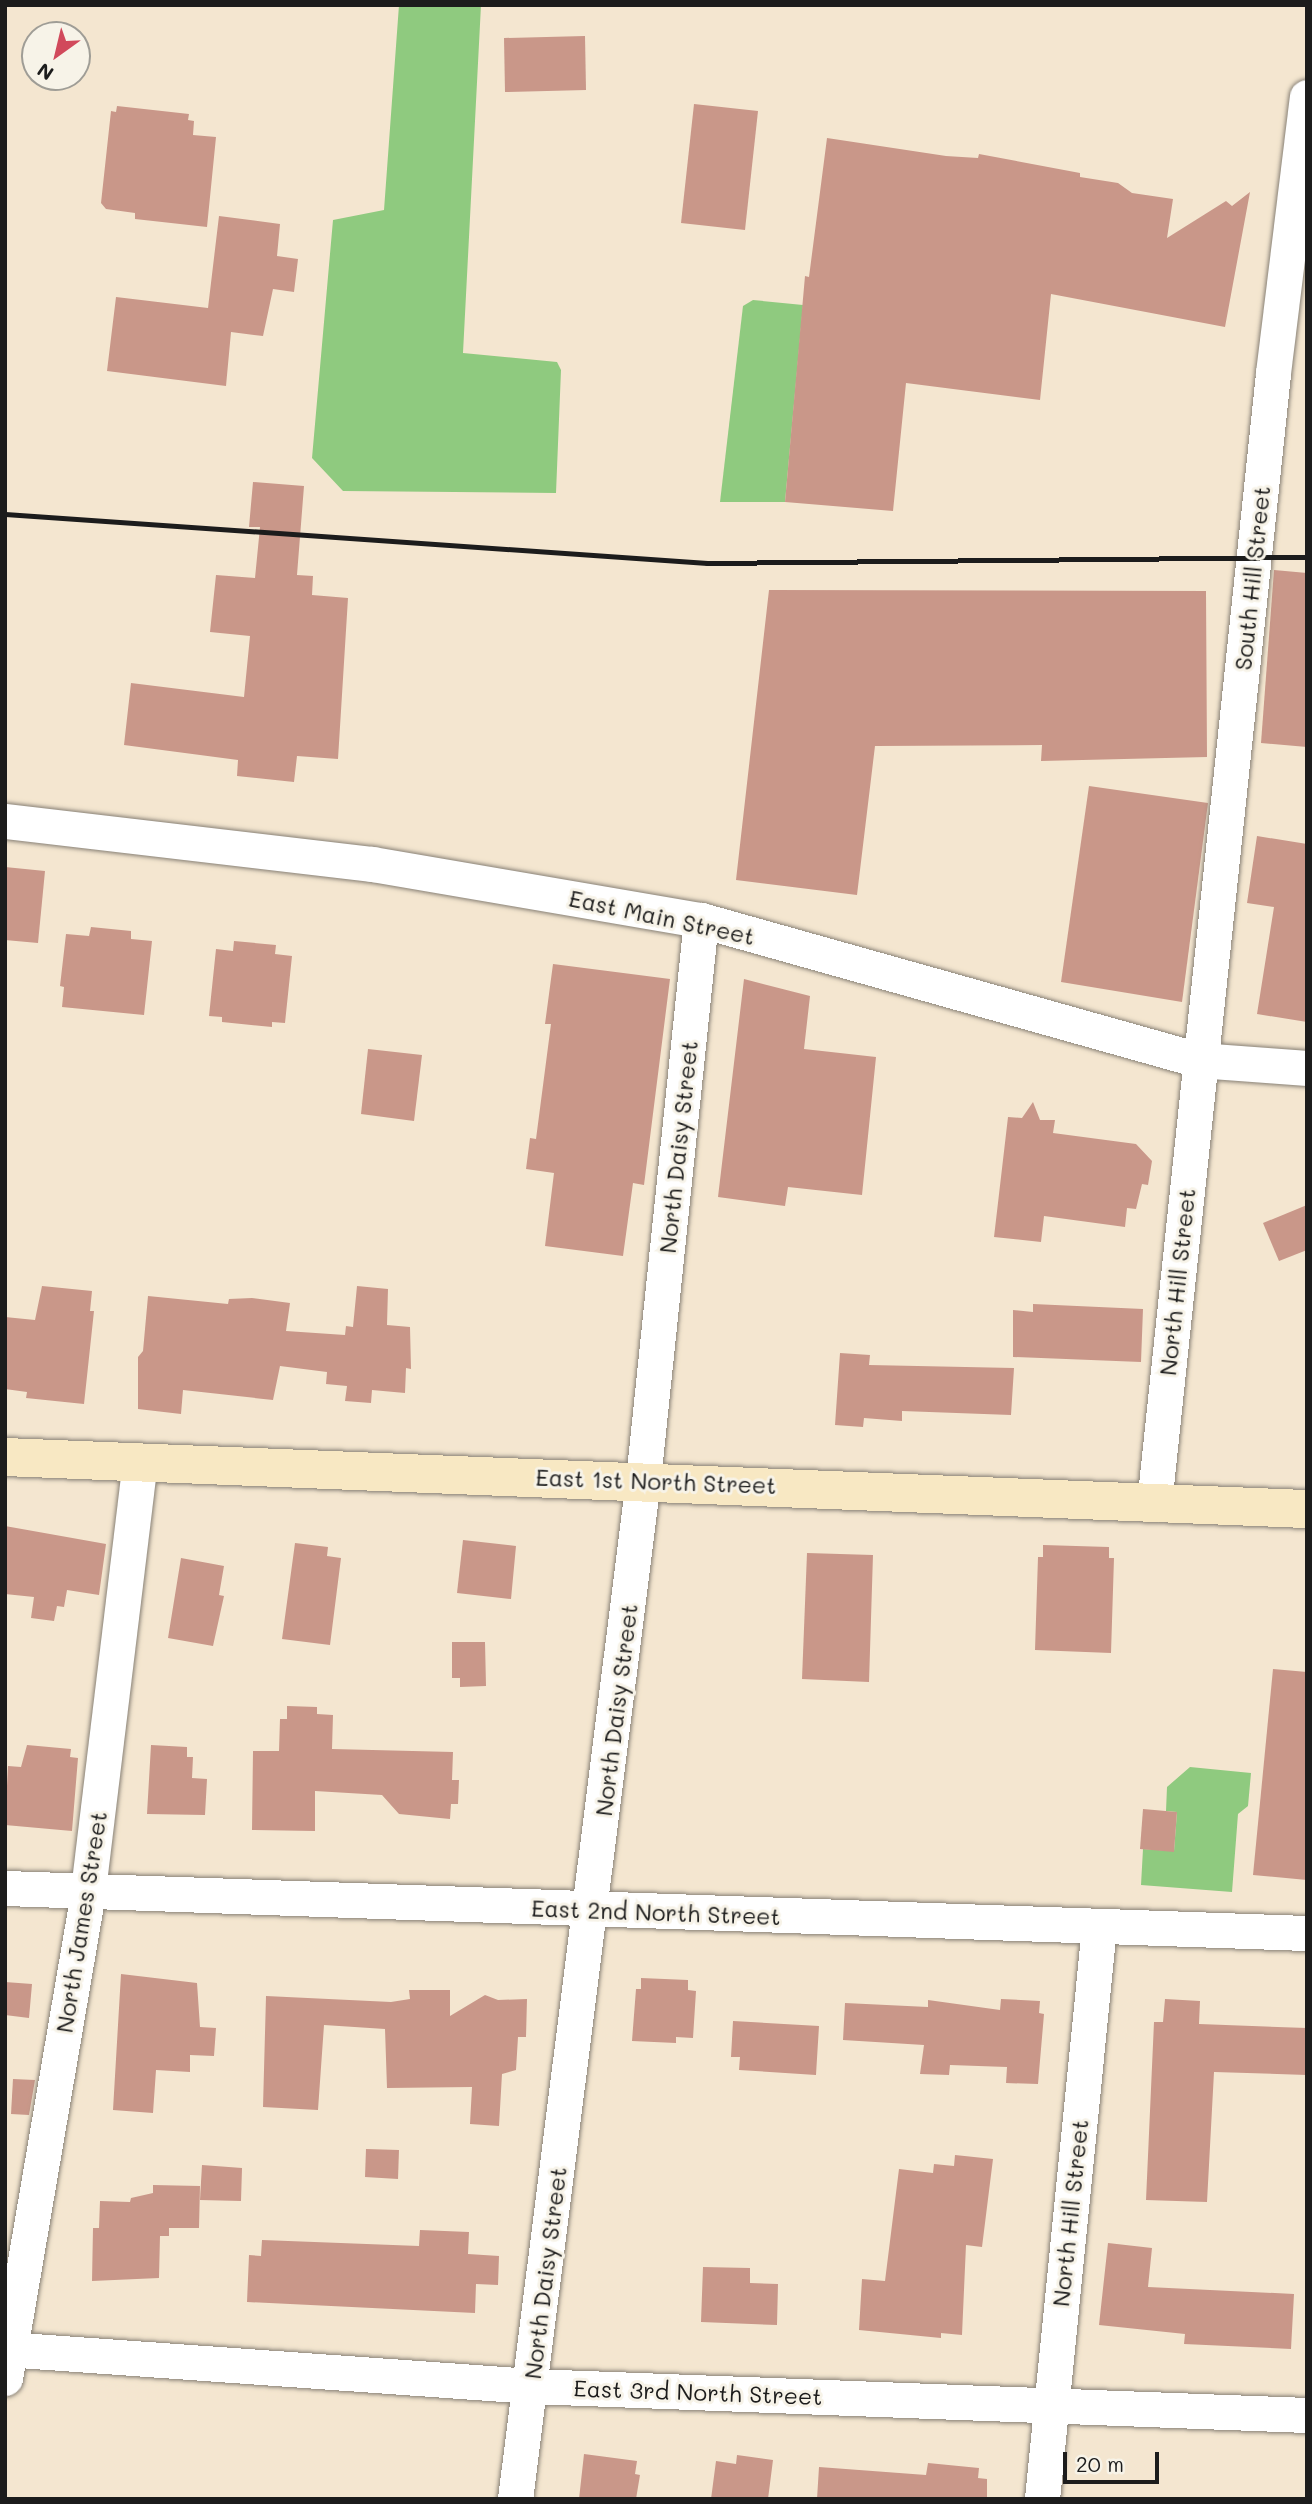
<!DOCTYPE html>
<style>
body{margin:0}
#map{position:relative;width:1312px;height:2504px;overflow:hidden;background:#f4e6d0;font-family:Mali,sans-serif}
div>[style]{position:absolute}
.green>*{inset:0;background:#8fca7f}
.building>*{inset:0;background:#c99789}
.roads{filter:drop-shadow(0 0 2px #888176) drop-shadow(0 0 2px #888176)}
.minor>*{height:35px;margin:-17.5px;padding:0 17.5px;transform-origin:17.5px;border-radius:17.5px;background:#fff}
.secondary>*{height:38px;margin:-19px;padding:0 19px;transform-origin:19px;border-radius:19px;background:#f8e8c3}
.rail>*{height:5px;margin:-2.5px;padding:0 2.5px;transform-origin:2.5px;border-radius:2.5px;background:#1c1c1c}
span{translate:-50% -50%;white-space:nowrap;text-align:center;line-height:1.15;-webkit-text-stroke:6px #f7f3e8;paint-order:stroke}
.street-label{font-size:23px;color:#1c1c1c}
.frame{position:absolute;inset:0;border:7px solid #1c1c1c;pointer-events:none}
.north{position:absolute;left:21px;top:21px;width:70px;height:70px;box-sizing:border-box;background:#f7f3e8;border:2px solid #9f9d96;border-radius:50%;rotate:214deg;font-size:19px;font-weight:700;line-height:28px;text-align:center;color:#1c1c1c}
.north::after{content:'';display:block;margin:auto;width:24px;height:32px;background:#d1495b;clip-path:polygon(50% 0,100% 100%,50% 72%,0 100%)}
.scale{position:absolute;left:1063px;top:2452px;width:96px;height:32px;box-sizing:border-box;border:4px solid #1c1c1c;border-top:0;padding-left:9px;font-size:21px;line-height:24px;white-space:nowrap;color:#1c1c1c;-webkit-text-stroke:5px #f7f3e8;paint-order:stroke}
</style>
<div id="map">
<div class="green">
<i style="clip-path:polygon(399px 5px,481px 5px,463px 353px,557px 362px,561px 370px,556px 493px,343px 491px,312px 458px,333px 220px,384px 210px)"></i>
<i style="clip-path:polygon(753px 300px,803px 305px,785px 502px,720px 502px,743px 306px)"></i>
<i style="clip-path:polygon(1190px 1767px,1251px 1773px,1248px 1806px,1238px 1814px,1232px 1892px,1141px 1885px,1143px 1849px,1174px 1851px,1177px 1812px,1166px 1811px,1167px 1787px)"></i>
</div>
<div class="building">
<i style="clip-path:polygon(585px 36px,586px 90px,505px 92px,504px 38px)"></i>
<i style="clip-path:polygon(694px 104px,758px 111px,745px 230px,681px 223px)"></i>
<i style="clip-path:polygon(117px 106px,189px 114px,188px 120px,194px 121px,193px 135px,216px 137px,207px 227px,135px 219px,135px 213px,106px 209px,101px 203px,111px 111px,116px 112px)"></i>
<i style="clip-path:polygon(827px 138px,946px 156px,978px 158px,979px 154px,1080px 173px,1080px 177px,1118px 183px,1132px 193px,1173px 199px,1167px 238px,1226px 201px,1232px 206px,1250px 192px,1225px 327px,1051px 294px,1040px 400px,906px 383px,893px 511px,785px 502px,805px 276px,809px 277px)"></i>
<i style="clip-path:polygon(219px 216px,280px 224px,277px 256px,298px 259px,294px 292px,273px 289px,263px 336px,231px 332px,226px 386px,107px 371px,116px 297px,208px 308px)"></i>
<i style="clip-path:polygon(253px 482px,304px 486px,297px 575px,313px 576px,312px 595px,348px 598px,338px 759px,297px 756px,294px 782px,237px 776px,238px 760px,124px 745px,131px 683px,244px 697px,250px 636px,210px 632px,216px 575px,255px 578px,260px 527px,249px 527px)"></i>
<i style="clip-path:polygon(1274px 570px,1307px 573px,1307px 747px,1261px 743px)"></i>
<i style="clip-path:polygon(769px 590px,1206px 591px,1207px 757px,1041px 761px,1042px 745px,875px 746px,857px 895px,736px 880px)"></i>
<i style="clip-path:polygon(1089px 786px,1208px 803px,1182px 1002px,1061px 982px)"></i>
<i style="clip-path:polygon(1257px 836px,1307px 844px,1307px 1022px,1257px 1014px,1274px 907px,1247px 903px)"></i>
<i style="clip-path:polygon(5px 867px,45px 871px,38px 943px,5px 940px)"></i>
<i style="clip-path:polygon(91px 927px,131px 931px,131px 939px,152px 941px,144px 1015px,62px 1007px,64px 987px,60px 986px,66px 934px,89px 936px)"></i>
<i style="clip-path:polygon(234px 941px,276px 945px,275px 954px,292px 956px,285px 1023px,272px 1022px,272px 1027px,222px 1022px,222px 1017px,209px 1016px,216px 949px,233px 951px)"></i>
<i style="clip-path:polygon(553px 964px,670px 979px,644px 1185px,633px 1183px,623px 1256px,545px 1246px,554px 1173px,526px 1169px,530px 1138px,536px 1139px,551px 1024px,545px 1024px)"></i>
<i style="clip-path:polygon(744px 979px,810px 996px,804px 1049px,876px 1057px,862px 1195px,788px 1187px,785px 1206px,718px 1197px)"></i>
<i style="clip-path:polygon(368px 1049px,422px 1055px,414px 1121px,361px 1114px)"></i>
<i style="clip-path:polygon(1033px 1102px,1040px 1120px,1055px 1120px,1053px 1133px,1136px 1144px,1152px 1161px,1148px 1185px,1142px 1184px,1136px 1209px,1127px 1208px,1125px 1227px,1044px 1216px,1041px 1242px,994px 1237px,1008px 1117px,1022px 1118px)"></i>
<i style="clip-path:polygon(1307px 1205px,1307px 1250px,1279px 1261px,1263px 1223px)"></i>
<i style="clip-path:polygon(42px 1286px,92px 1291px,90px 1311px,94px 1311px,84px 1404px,26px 1398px,27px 1392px,5px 1389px,5px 1317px,35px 1320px)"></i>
<i style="clip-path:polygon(357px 1286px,388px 1289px,387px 1325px,410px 1327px,411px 1369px,406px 1368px,405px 1393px,372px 1390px,371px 1403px,345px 1401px,347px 1386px,326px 1384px,327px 1372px,280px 1366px,273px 1400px,183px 1390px,181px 1414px,138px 1409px,138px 1357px,143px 1351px,148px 1296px,228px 1304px,229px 1299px,252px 1298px,290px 1303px,286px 1331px,345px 1335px,346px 1326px,353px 1327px)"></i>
<i style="clip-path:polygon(1033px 1304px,1143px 1309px,1141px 1362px,1013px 1357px,1013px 1310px,1033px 1312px)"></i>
<i style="clip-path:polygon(840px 1353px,870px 1355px,869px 1365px,1014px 1368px,1011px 1415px,902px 1411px,902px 1421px,864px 1418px,863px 1427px,835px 1425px)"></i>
<i style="clip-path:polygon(5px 1526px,106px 1544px,99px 1595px,67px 1590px,64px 1607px,57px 1606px,54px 1621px,31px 1618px,34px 1597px,5px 1594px)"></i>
<i style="clip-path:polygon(463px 1540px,516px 1546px,511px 1599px,457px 1593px)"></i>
<i style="clip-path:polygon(295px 1543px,328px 1547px,327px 1556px,341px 1558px,330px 1645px,282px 1639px)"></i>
<i style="clip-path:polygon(1043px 1545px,1109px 1547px,1109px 1558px,1114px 1558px,1111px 1653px,1035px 1650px,1038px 1557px,1043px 1557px)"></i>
<i style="clip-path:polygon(807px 1553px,873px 1555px,869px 1682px,802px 1679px)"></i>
<i style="clip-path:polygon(181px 1558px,224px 1566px,219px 1595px,224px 1596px,213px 1646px,168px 1638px)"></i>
<i style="clip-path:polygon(452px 1642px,485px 1642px,486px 1686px,460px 1687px,460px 1678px,452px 1678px)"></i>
<i style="clip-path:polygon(1273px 1669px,1307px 1672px,1307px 1880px,1253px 1875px)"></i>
<i style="clip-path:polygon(287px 1706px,317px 1707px,317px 1714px,333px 1715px,332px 1749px,453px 1752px,452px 1780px,459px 1780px,458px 1804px,451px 1804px,450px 1819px,399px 1814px,382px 1795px,315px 1791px,315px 1831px,252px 1830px,253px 1751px,279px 1751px,280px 1719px,287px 1719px)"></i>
<i style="clip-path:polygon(27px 1745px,71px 1749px,70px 1757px,78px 1758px,72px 1831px,5px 1825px,8px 1766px,21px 1767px)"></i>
<i style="clip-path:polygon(151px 1745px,187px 1747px,187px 1757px,193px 1757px,192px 1778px,207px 1779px,205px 1815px,147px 1814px)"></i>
<i style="clip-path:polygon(1143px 1809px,1177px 1812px,1174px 1852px,1140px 1849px)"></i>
<i style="clip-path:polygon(121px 1974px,197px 1983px,200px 2027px,216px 2028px,214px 2056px,190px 2055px,190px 2072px,156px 2070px,153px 2113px,113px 2110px)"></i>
<i style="clip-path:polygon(641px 1978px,688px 1980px,688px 1990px,696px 1991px,693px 2038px,676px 2037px,676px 2043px,632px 2041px,636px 1989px,641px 1989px)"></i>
<i style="clip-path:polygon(5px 1982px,32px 1984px,29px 2018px,5px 2015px)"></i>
<i style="clip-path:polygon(409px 1990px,450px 1990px,450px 2016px,485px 1995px,498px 2000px,527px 1999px,526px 2037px,518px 2037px,516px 2070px,502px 2074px,499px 2126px,470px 2124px,472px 2087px,387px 2088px,385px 2029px,324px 2025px,318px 2110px,263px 2107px,266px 1996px,391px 2002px,410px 1999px)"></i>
<i style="clip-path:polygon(1001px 1999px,1040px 2001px,1039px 2013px,1044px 2014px,1038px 2084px,1006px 2083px,1007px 2067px,950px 2065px,949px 2075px,920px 2074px,924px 2045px,843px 2040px,845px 2003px,928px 2007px,928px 2000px,1000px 2010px)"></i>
<i style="clip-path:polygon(1165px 1999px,1200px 2001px,1199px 2024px,1307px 2028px,1307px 2075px,1214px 2072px,1207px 2202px,1146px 2200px,1154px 2022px,1163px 2022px)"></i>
<i style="clip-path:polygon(733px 2021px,819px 2026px,816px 2075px,739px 2070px,740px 2057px,731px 2057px)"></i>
<i style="clip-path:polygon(13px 2079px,35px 2080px,29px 2115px,11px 2114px)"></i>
<i style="clip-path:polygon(366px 2149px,399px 2150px,398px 2179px,365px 2177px)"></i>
<i style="clip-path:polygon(955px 2155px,993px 2159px,982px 2247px,966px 2245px,962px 2335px,941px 2333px,941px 2338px,859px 2330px,862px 2279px,885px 2281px,899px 2169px,933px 2173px,934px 2164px,954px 2166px)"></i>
<i style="clip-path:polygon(202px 2165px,242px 2168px,241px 2201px,200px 2200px)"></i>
<i style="clip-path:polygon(153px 2185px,200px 2186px,199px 2228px,169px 2228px,169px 2236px,160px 2236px,159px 2278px,92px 2281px,93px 2228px,99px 2228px,100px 2201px,130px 2202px,131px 2198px,153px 2193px)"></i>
<i style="clip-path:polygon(420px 2230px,469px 2232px,468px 2254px,499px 2256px,498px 2285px,476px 2284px,475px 2313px,247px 2302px,249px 2255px,261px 2256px,262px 2240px,419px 2246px)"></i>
<i style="clip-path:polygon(1108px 2243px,1152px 2248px,1148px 2287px,1294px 2294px,1291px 2349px,1184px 2344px,1185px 2334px,1099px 2325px)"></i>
<i style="clip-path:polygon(703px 2267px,750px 2268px,750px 2283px,778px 2284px,777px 2325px,701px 2322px)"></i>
<i style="clip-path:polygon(584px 2454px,637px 2461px,635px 2474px,640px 2475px,636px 2499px,579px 2499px)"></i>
<i style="clip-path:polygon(737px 2455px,773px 2460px,768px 2499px,711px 2499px,716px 2461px,736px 2464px)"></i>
<i style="clip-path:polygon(928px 2463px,979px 2468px,978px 2478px,987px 2479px,987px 2499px,817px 2499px,819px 2467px,926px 2475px)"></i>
</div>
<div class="roads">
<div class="minor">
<i style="left:5px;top:821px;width:370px;rotate:6.7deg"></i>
<i style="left:372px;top:864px;width:334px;rotate:9.7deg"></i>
<i style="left:701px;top:920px;width:517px;rotate:15.7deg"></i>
<i style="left:1199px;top:1060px;width:108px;rotate:4.2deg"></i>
<i style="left:1154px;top:1504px;width:1137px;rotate:-83.99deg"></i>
<i style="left:1273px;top:373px;width:278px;rotate:-83deg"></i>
<i style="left:5px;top:1888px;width:1303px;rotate:1.98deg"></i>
<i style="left:5px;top:2349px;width:527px;rotate:4.02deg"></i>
<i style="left:531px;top:2386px;width:777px;rotate:2.14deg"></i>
<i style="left:5px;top:2378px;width:495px;rotate:-80.3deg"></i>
<i style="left:88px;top:1890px;width:430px;rotate:-83.1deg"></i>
<i style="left:515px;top:2499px;width:1027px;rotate:-82.84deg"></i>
<i style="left:643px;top:1480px;width:563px;rotate:-84.09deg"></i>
<i style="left:1042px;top:2499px;width:575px;rotate:-84.31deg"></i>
</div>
<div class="secondary">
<i style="left:5px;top:1457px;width:1303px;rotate:2.29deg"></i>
</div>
</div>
<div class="rail">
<i style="left:5px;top:514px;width:704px;rotate:3.99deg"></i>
<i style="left:707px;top:563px;width:600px;rotate:-0.57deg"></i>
</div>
<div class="street-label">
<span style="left:1252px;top:578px;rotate:-84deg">South Hill Street</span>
<span style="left:662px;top:917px;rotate:12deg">East Main Street</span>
<span style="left:678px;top:1147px;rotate:-84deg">North Daisy Street</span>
<span style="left:1177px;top:1282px;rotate:-84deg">North Hill Street</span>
<span style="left:656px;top:1481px;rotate:2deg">East 1st North Street</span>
<span style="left:616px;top:1710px;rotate:-83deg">North Daisy Street</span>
<span style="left:656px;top:1912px;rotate:2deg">East 2nd North Street</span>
<span style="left:81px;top:1922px;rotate:-81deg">North James Street</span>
<span style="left:1070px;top:2213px;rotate:-84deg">North Hill Street</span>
<span style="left:545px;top:2273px;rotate:-83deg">North Daisy Street</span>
<span style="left:698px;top:2392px;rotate:2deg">East 3rd North Street</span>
</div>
<div class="frame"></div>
<div class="north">N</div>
<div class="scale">20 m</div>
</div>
